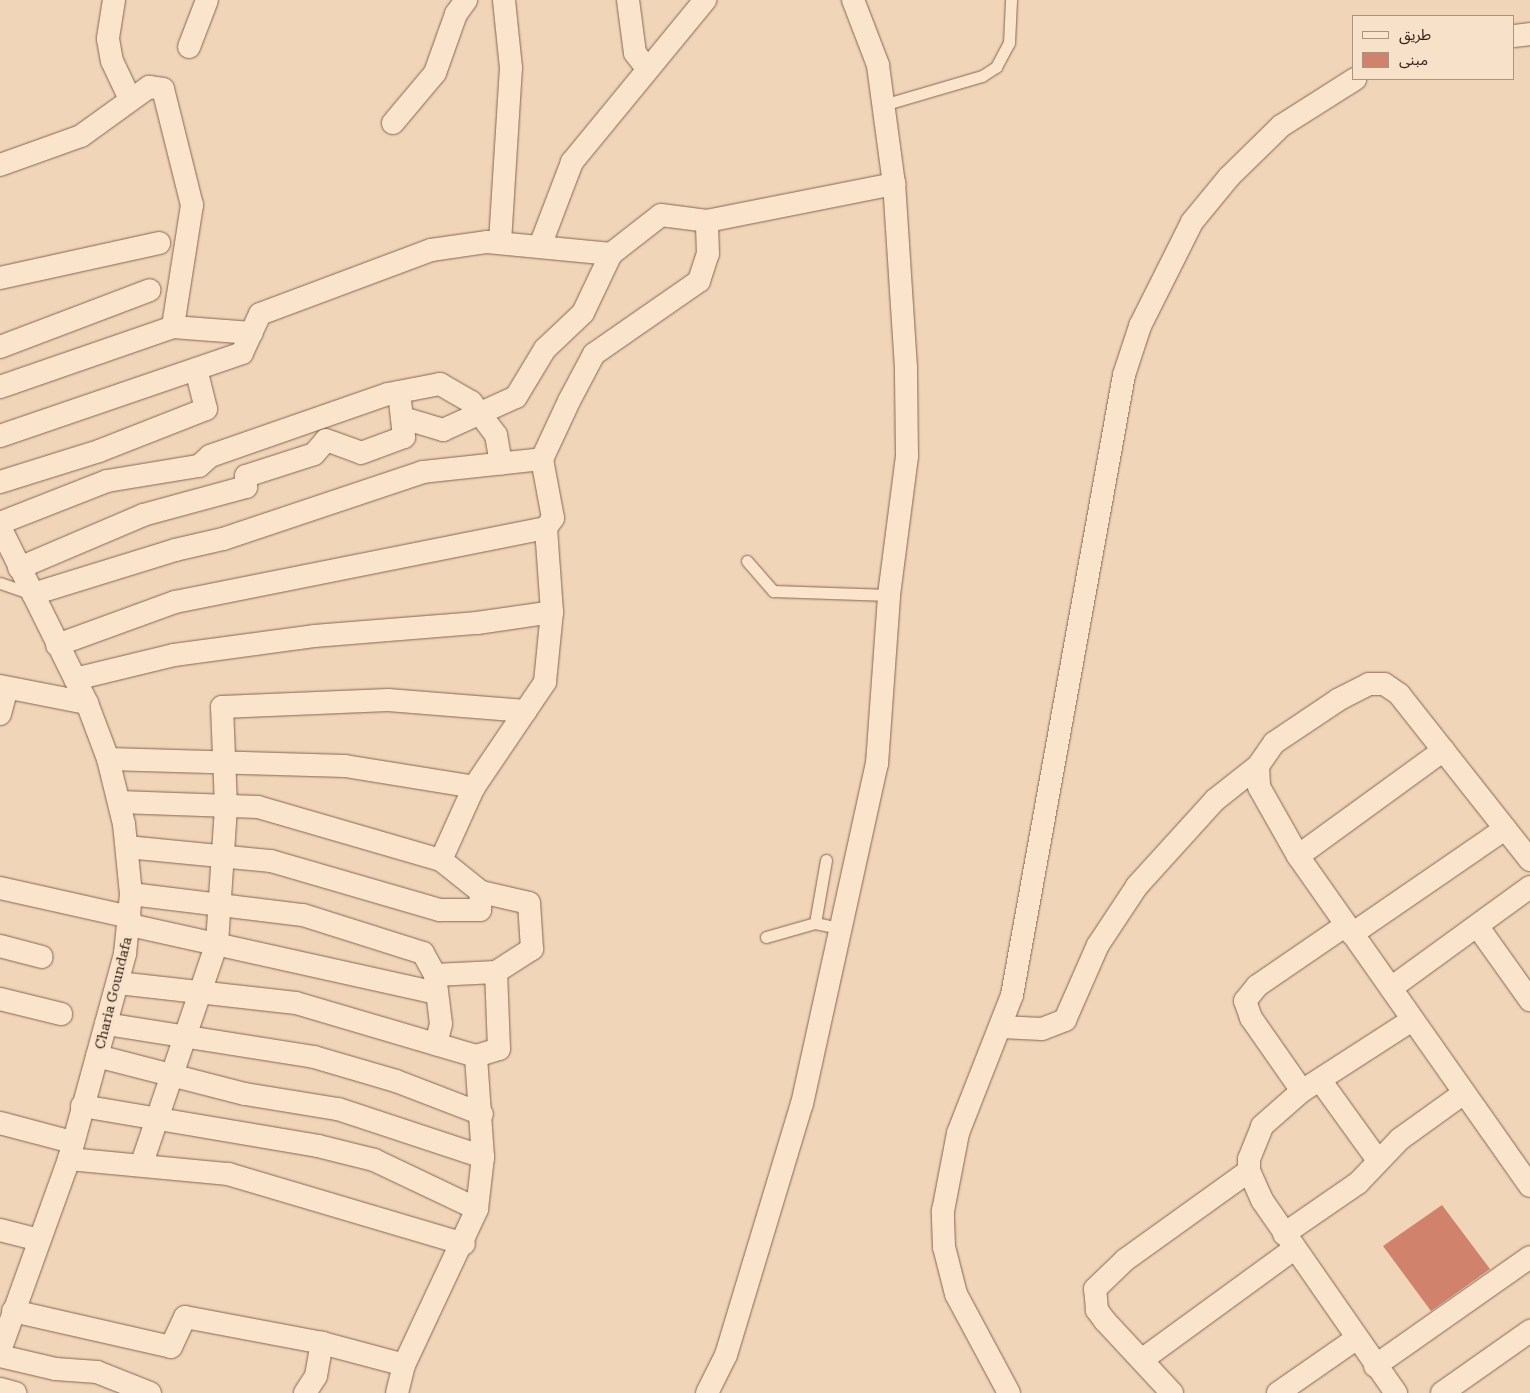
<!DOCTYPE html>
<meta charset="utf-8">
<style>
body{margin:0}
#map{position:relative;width:1530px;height:1393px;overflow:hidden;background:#f0d5b9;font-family:"Roboto Serif","Noto Sans Arabic",serif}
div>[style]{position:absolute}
.building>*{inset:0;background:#d1826c}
.roads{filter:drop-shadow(0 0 1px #876553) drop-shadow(0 0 1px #876553)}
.lane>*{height:11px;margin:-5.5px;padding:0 5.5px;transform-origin:5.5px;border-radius:5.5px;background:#fbe4cc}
.street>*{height:22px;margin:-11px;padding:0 11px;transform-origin:11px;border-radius:11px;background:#fbe4cc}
span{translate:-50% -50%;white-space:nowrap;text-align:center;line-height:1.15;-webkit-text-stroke:5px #f7e1c9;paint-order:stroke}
.street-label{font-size:14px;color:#352119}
.legend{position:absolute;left:1352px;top:15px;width:162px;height:65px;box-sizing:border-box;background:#f7e1c9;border:1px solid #a99483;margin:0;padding:6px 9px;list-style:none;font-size:15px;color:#352119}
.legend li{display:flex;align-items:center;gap:10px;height:25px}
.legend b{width:25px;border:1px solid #a99483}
</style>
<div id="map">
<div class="building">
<i style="clip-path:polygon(1442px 1205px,1490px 1269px,1431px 1311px,1383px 1246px)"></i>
</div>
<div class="roads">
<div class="lane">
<i style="left:883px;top:105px;width:103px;rotate:-16.3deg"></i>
<i style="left:982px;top:76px;width:17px;rotate:-33deg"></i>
<i style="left:996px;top:67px;width:27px;rotate:-62deg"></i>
<i style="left:1009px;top:43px;width:43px;rotate:-87.3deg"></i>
<i style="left:747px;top:561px;width:40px;rotate:49deg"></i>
<i style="left:773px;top:591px;width:116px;rotate:2deg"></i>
<i style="left:0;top:583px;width:34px;rotate:19deg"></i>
<i style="left:815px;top:923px;width:64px;rotate:-80.1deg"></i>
<i style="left:766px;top:937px;width:51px;rotate:-15.9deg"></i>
<i style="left:815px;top:923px;width:30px;rotate:12deg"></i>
</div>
<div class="street">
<i style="left:114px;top:0;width:39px;rotate:99deg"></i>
<i style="left:108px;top:39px;width:22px;rotate:80deg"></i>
<i style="left:112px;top:61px;width:42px;rotate:64.7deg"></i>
<i style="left:628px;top:0;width:53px;rotate:82.5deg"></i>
<i style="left:635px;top:53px;width:18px;rotate:52deg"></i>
<i style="left:1514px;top:36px;width:16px;rotate:-7deg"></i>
<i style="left:189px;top:47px;width:50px;rotate:-69deg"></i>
<i style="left:393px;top:123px;width:65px;rotate:-50deg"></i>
<i style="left:435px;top:73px;width:63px;rotate:-70.4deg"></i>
<i style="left:456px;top:14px;width:17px;rotate:-54deg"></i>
<i style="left:0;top:165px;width:86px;rotate:-19.7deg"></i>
<i style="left:81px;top:136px;width:84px;rotate:-35.8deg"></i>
<i style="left:149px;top:87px;width:14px;rotate:8deg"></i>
<i style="left:163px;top:89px;width:120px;rotate:76deg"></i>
<i style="left:192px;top:205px;width:123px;rotate:98.9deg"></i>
<i style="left:500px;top:242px;width:174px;rotate:-86.4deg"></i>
<i style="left:511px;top:68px;width:68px;rotate:-95.9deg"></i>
<i style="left:540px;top:246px;width:90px;rotate:-69.1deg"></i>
<i style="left:572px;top:162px;width:210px;rotate:-50.6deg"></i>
<i style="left:0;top:278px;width:163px;rotate:-12.4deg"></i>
<i style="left:0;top:347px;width:160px;rotate:-20.8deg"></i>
<i style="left:0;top:387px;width:183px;rotate:-19.1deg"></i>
<i style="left:173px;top:327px;width:79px;rotate:4.3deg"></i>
<i style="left:403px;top:418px;width:42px;rotate:16.7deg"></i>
<i style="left:443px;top:430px;width:80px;rotate:-24.3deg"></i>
<i style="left:516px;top:397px;width:56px;rotate:-58.9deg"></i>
<i style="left:545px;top:349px;width:52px;rotate:-43.5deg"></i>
<i style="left:583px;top:313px;width:65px;rotate:-64.6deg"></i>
<i style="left:611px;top:254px;width:63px;rotate:-38deg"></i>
<i style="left:661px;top:215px;width:46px;rotate:7.4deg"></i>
<i style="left:0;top:436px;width:256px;rotate:-18.9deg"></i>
<i style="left:242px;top:353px;width:43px;rotate:-65.2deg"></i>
<i style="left:260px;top:314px;width:183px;rotate:-20.5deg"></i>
<i style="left:431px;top:250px;width:57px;rotate:-8.1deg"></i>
<i style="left:487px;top:242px;width:125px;rotate:5.5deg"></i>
<i style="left:0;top:482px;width:104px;rotate:-17.4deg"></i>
<i style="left:99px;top:451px;width:115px;rotate:-21.4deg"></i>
<i style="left:206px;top:409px;width:41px;rotate:-104deg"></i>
<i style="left:0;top:523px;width:115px;rotate:-21.4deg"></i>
<i style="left:107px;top:481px;width:93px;rotate:-9.3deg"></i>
<i style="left:199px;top:466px;width:15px;rotate:-42deg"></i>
<i style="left:210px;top:456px;width:188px;rotate:-19.2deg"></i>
<i style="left:388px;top:394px;width:53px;rotate:-10.9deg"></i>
<i style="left:440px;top:384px;width:36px;rotate:30deg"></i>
<i style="left:471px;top:402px;width:41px;rotate:52.9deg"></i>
<i style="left:496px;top:435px;width:29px;rotate:80deg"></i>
<i style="left:0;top:527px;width:196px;rotate:63.7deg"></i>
<i style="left:87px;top:703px;width:60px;rotate:69.4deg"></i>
<i style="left:108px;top:759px;width:67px;rotate:76.2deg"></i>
<i style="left:124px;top:824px;width:70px;rotate:84.3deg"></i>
<i style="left:131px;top:894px;width:60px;rotate:95.7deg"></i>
<i style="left:125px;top:954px;width:213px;rotate:105.3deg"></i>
<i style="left:69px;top:1159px;width:204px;rotate:109.8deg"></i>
<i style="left:19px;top:568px;width:135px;rotate:-23.1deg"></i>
<i style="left:143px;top:515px;width:107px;rotate:-15.2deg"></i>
<i style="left:246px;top:487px;width:11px;rotate:-90deg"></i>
<i style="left:246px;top:476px;width:71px;rotate:-17.9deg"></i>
<i style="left:314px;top:454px;width:18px;rotate:-49deg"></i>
<i style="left:326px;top:440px;width:37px;rotate:20deg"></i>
<i style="left:361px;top:453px;width:46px;rotate:-20.4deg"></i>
<i style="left:404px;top:437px;width:45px;rotate:-96.3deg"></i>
<i style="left:33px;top:594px;width:149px;rotate:-17.2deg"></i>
<i style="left:175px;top:550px;width:49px;rotate:-12.9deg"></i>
<i style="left:223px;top:539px;width:211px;rotate:-18.5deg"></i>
<i style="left:423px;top:472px;width:120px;rotate:-6.2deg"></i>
<i style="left:57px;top:645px;width:126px;rotate:-20deg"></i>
<i style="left:175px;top:602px;width:378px;rotate:-11.3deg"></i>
<i style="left:75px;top:679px;width:102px;rotate:-13.6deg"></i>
<i style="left:174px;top:655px;width:141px;rotate:-7.7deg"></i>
<i style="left:314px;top:636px;width:164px;rotate:-4.6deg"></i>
<i style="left:477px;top:623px;width:76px;rotate:-8.3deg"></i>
<i style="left:0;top:686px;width:89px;rotate:11.1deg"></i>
<i style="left:0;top:714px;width:27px;rotate:-75deg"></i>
<i style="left:108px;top:759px;width:237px;rotate:1.7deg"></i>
<i style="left:345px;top:766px;width:131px;rotate:9.2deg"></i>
<i style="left:119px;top:802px;width:139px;rotate:2.1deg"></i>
<i style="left:258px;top:807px;width:191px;rotate:16.2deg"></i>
<i style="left:127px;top:847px;width:145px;rotate:5.6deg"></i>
<i style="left:271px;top:861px;width:176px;rotate:16.2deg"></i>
<i style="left:440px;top:910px;width:40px"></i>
<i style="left:480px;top:910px;width:18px;rotate:-87deg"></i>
<i style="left:1298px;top:856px;width:180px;rotate:-36deg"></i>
<i style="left:1530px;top:860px;width:211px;rotate:-128.3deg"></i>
<i style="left:1399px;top:694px;width:18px;rotate:-146deg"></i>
<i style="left:1384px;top:684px;width:15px;rotate:180deg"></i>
<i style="left:1369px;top:684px;width:35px;rotate:153deg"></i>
<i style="left:1338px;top:700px;width:77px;rotate:146.1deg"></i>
<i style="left:1274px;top:743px;width:28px;rotate:125deg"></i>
<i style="left:1258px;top:766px;width:21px;rotate:87deg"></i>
<i style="left:1259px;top:787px;width:79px;rotate:60.5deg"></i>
<i style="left:1298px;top:856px;width:403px;rotate:54.9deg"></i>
<i style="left:0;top:888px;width:133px;rotate:12.6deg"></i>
<i style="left:131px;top:894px;width:173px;rotate:7deg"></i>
<i style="left:303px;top:915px;width:126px;rotate:17.6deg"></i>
<i style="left:423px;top:953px;width:25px;rotate:61deg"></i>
<i style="left:435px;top:975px;width:49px;rotate:83deg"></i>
<i style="left:441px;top:1024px;width:21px;rotate:104deg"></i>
<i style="left:130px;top:925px;width:314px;rotate:12.5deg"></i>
<i style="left:1478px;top:927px;width:90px;rotate:54.5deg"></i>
<i style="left:1352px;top:934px;width:186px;rotate:-34.5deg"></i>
<i style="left:0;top:946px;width:43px;rotate:14.7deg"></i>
<i style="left:496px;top:972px;width:43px;rotate:-32.6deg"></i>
<i style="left:532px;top:949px;width:46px;rotate:-93.7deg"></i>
<i style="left:529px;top:903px;width:49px;rotate:-167.1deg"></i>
<i style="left:481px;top:892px;width:51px;rotate:-141.3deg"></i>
<i style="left:441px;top:860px;width:80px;rotate:-65.7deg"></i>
<i style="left:474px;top:787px;width:127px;rotate:-55.9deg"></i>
<i style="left:545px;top:682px;width:70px;rotate:-84.3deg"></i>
<i style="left:552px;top:612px;width:84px;rotate:-94.1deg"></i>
<i style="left:546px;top:528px;width:12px;rotate:-55deg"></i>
<i style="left:553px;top:518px;width:60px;rotate:-100.6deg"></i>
<i style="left:542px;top:459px;width:64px;rotate:-65deg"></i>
<i style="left:569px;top:401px;width:53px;rotate:-62deg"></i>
<i style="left:594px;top:354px;width:128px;rotate:-34.8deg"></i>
<i style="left:699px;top:281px;width:28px;rotate:-72deg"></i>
<i style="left:708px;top:254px;width:33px;rotate:-92deg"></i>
<i style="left:707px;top:221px;width:191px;rotate:-11.2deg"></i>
<i style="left:118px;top:983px;width:179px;rotate:6.4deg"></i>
<i style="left:296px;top:1003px;width:188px;rotate:16.4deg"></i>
<i style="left:1391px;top:988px;width:172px;rotate:-36deg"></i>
<i style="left:0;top:999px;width:63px;rotate:13.8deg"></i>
<i style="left:106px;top:1024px;width:211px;rotate:9deg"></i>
<i style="left:314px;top:1057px;width:85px;rotate:16.3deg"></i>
<i style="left:396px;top:1081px;width:92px;rotate:21deg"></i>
<i style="left:1001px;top:1027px;width:41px;rotate:2.8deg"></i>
<i style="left:1042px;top:1029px;width:25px;rotate:-21deg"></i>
<i style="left:1065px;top:1020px;width:82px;rotate:-66.3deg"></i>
<i style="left:1098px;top:945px;width:71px;rotate:-56.5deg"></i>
<i style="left:1137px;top:886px;width:116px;rotate:-47.8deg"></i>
<i style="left:1215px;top:800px;width:55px;rotate:-38.3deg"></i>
<i style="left:97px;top:1056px;width:153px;rotate:14.4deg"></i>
<i style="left:245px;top:1094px;width:94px;rotate:9.2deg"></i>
<i style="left:338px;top:1109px;width:153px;rotate:18.3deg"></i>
<i style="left:1320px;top:1080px;width:97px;rotate:54.2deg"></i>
<i style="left:1302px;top:1091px;width:89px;rotate:-124.9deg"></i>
<i style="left:1251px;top:1018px;width:18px;rotate:-109deg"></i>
<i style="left:1245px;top:1001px;width:19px;rotate:-51deg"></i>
<i style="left:1257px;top:986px;width:108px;rotate:-34.4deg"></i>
<i style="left:82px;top:1106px;width:239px;rotate:9.6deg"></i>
<i style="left:318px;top:1146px;width:58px;rotate:14deg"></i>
<i style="left:374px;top:1160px;width:114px;rotate:25.4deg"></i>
<i style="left:0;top:1123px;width:74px;rotate:14.8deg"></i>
<i style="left:69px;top:1159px;width:160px;rotate:5.4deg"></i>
<i style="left:228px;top:1174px;width:246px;rotate:16.5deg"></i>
<i style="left:142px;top:1163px;width:232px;rotate:-71.2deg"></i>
<i style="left:217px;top:943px;width:137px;rotate:-86.2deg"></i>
<i style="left:226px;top:806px;width:99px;rotate:-92.3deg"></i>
<i style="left:222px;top:707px;width:166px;rotate:-2.4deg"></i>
<i style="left:388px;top:700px;width:138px;rotate:4.6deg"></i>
<i style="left:0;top:1230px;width:40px;rotate:14.4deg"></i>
<i style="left:1284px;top:1234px;width:90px;rotate:-34.6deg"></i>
<i style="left:1358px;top:1183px;width:61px;rotate:-46.3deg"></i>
<i style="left:1400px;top:1139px;width:79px;rotate:-35.7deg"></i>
<i style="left:13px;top:1311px;width:162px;rotate:12.8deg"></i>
<i style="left:171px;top:1347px;width:33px;rotate:-65deg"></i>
<i style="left:185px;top:1317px;width:139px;rotate:10.7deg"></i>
<i style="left:0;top:1356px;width:57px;rotate:13.1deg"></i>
<i style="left:56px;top:1369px;width:41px;rotate:4.2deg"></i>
<i style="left:97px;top:1372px;width:57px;rotate:21.6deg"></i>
<i style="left:1143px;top:1359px;width:187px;rotate:-36.1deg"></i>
<i style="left:1375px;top:1366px;width:189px;rotate:-35.1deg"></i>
<i style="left:0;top:1389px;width:16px;rotate:15deg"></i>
<i style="left:305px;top:1393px;width:20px;rotate:-57deg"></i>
<i style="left:316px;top:1376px;width:34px;rotate:-80deg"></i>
<i style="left:322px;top:1343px;width:85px;rotate:15deg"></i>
<i style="left:397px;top:1393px;width:29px;rotate:-76deg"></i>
<i style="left:404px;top:1365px;width:172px;rotate:-64.9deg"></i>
<i style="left:477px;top:1209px;width:52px;rotate:-83.4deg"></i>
<i style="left:483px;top:1157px;width:101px;rotate:-94deg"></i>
<i style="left:476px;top:1056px;width:24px;rotate:-17deg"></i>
<i style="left:499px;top:1049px;width:77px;rotate:-92.2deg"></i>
<i style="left:496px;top:972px;width:61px;rotate:177.2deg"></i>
<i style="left:707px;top:1393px;width:42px;rotate:-63.4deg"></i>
<i style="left:726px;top:1355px;width:262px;rotate:-73.2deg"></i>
<i style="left:802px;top:1104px;width:348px;rotate:-77.6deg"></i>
<i style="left:877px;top:764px;width:169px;rotate:-85.9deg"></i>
<i style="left:889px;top:595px;width:140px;rotate:-82.6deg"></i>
<i style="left:907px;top:456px;width:88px;rotate:-90.7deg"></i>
<i style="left:906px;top:368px;width:184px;rotate:-93.7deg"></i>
<i style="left:894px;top:184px;width:120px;rotate:-97.7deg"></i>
<i style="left:878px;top:65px;width:70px;rotate:-111deg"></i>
<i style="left:1009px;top:1393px;width:112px;rotate:-118.2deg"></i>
<i style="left:956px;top:1294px;width:49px;rotate:-104.3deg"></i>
<i style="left:944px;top:1247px;width:36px;rotate:-92deg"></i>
<i style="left:943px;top:1211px;width:79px;rotate:-79.1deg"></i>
<i style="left:958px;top:1133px;width:148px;rotate:-68.6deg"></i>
<i style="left:1012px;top:995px;width:630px;rotate:-79.76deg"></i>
<i style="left:1124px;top:375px;width:52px;rotate:-71.9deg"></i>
<i style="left:1140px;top:326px;width:116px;rotate:-63.4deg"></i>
<i style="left:1192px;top:222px;width:58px;rotate:-50.6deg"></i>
<i style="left:1229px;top:177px;width:73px;rotate:-44.4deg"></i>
<i style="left:1281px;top:126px;width:88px;rotate:-32.4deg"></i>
<i style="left:1172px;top:1393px;width:98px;rotate:-132.9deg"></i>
<i style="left:1105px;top:1321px;width:14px;rotate:-126deg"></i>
<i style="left:1097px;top:1310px;width:21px;rotate:-95deg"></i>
<i style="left:1095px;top:1289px;width:42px;rotate:-44deg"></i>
<i style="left:1125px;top:1260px;width:153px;rotate:-35.7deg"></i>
<i style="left:1278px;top:1393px;width:96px;rotate:-34.8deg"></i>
<i style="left:1396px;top:1393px;width:235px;rotate:-124.8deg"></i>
<i style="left:1262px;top:1200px;width:32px;rotate:-114deg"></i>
<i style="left:1249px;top:1171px;width:12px;rotate:-90deg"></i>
<i style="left:1249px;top:1159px;width:35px;rotate:-68deg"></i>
<i style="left:1262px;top:1126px;width:53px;rotate:-41.2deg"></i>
<i style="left:1302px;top:1091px;width:131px;rotate:-32.8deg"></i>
<i style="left:1442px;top:1393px;width:108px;rotate:-35.2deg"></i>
</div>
</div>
<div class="street-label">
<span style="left:113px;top:993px;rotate:-76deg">Charia Goundafa</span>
</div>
<ul class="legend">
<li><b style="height:6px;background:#fbe4cc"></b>طريق</li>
<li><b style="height:14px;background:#d1826c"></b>مبنى</li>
</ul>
</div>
